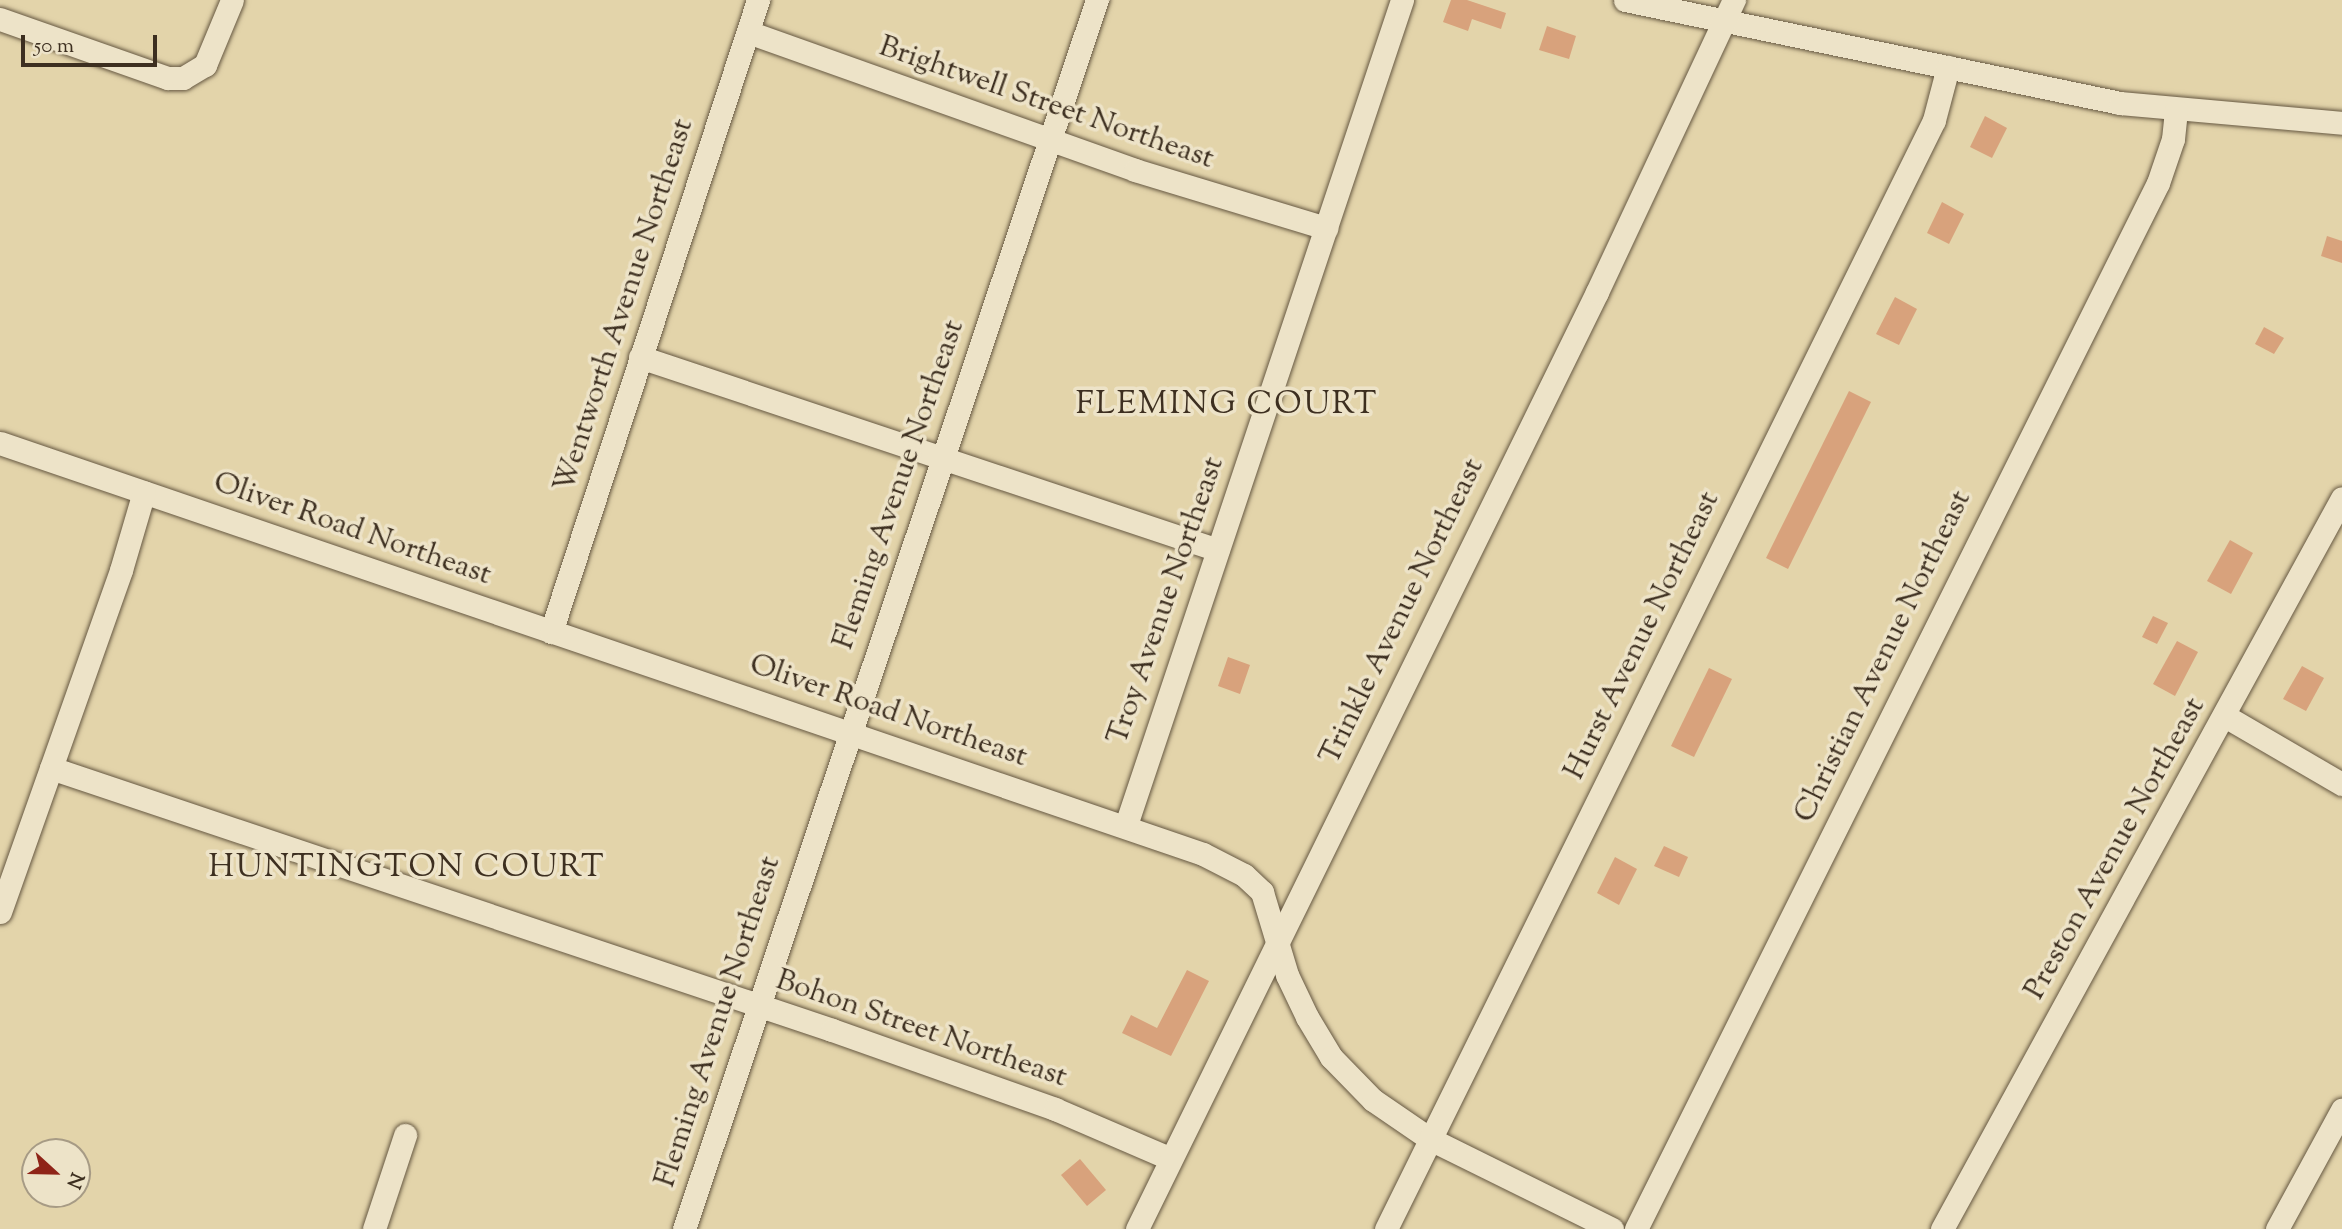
<!DOCTYPE html>
<style>
body{margin:0}
#map{position:relative;width:2342px;height:1229px;overflow:hidden;background:#e3d4aa;font-family:"Sorts Mill Goudy",serif}
div>[style]{position:absolute}
.building>*{inset:0;background:#d8a27c}
.roads{filter:drop-shadow(0 0 2px #665842) drop-shadow(0 0 2px #665842)}
.minor>*{height:23px;margin:-11.5px;padding:0 11.5px;transform-origin:11.5px;border-radius:11.5px;background:#ede3c8}
span{translate:-50% -50%;white-space:nowrap;text-align:center;line-height:1.15;-webkit-text-stroke:7px #ede3c8;paint-order:stroke}
.street-label{font-size:30px;color:#3d2f20}
.neighbourhood-label{font-size:32px;color:#3d2f20;letter-spacing:2px}
.north{position:absolute;left:21px;top:1138px;width:70px;height:70px;box-sizing:border-box;background:#ede3c8;border:2px solid #a79b85;border-radius:50%;rotate:112deg;font-size:19px;font-weight:700;line-height:28px;text-align:center;color:#3d2f20}
.north::after{content:'';display:block;margin:auto;width:24px;height:32px;background:#8f2418;clip-path:polygon(50% 0,100% 100%,50% 72%,0 100%)}
.scale{position:absolute;left:21px;top:35px;width:136px;height:32px;box-sizing:border-box;border:4px solid #3d2f20;border-top:0;padding-left:9px;font-size:21px;line-height:24px;white-space:nowrap;color:#3d2f20;-webkit-text-stroke:5px #ede3c8;paint-order:stroke}
</style>
<div id="map">
<div class="building">
<i style="clip-path:polygon(1451px 0,1467px 0,1506px 13px,1501px 29px,1472px 19px,1468px 31px,1443px 22px)"></i>
<i style="clip-path:polygon(1547px 26px,1576px 36px,1569px 59px,1539px 50px)"></i>
<i style="clip-path:polygon(1985px 116px,2007px 128px,1992px 158px,1970px 147px)"></i>
<i style="clip-path:polygon(1942px 202px,1964px 214px,1949px 244px,1927px 233px)"></i>
<i style="clip-path:polygon(2327px 236px,2342px 241px,2342px 263px,2321px 256px)"></i>
<i style="clip-path:polygon(1895px 297px,1917px 309px,1899px 345px,1876px 334px)"></i>
<i style="clip-path:polygon(2264px 327px,2284px 338px,2274px 354px,2255px 344px)"></i>
<i style="clip-path:polygon(1849px 391px,1871px 402px,1788px 569px,1766px 558px)"></i>
<i style="clip-path:polygon(2230px 540px,2253px 553px,2231px 594px,2207px 581px)"></i>
<i style="clip-path:polygon(2153px 616px,2168px 623px,2157px 644px,2142px 637px)"></i>
<i style="clip-path:polygon(2177px 641px,2198px 652px,2175px 696px,2153px 684px)"></i>
<i style="clip-path:polygon(1228px 657px,1250px 665px,1240px 694px,1218px 686px)"></i>
<i style="clip-path:polygon(2302px 666px,2324px 678px,2306px 711px,2283px 699px)"></i>
<i style="clip-path:polygon(1709px 668px,1732px 679px,1694px 757px,1671px 746px)"></i>
<i style="clip-path:polygon(1664px 846px,1688px 857px,1679px 877px,1654px 866px)"></i>
<i style="clip-path:polygon(1615px 857px,1637px 869px,1619px 905px,1597px 893px)"></i>
<i style="clip-path:polygon(1187px 970px,1209px 981px,1171px 1056px,1122px 1033px,1131px 1015px,1157px 1028px)"></i>
<i style="clip-path:polygon(1080px 1159px,1106px 1190px,1087px 1206px,1061px 1175px)"></i>
</div>
<div class="roads">
<div class="minor">
<i style="left:1625px;top:0;width:506px;rotate:11.75deg"></i>
<i style="left:2120px;top:103px;width:223px;rotate:5.1deg"></i>
<i style="left:0;top:19px;width:178px;rotate:19.4deg"></i>
<i style="left:168px;top:78px;width:15px"></i>
<i style="left:183px;top:78px;width:26px;rotate:-31deg"></i>
<i style="left:205px;top:65px;width:70px;rotate:-67.4deg"></i>
<i style="left:748px;top:32px;width:411px;rotate:19.6deg"></i>
<i style="left:1135px;top:170px;width:200px;rotate:16.9deg"></i>
<i style="left:640px;top:357px;width:609px;rotate:18.46deg"></i>
<i style="left:0;top:443px;width:1271px;rotate:18.86deg"></i>
<i style="left:1203px;top:854px;width:46px;rotate:27.1deg"></i>
<i style="left:1244px;top:875px;width:25px;rotate:43deg"></i>
<i style="left:1262px;top:892px;width:87px;rotate:73.2deg"></i>
<i style="left:1287px;top:975px;width:47px;rotate:64.5deg"></i>
<i style="left:1307px;top:1017px;width:47px;rotate:59deg"></i>
<i style="left:1331px;top:1057px;width:60px;rotate:45.7deg"></i>
<i style="left:1373px;top:1100px;width:69px;rotate:34.4deg"></i>
<i style="left:1430px;top:1139px;width:203px;rotate:26.3deg"></i>
<i style="left:551px;top:632px;width:665px;rotate:-71.86deg"></i>
<i style="left:2225px;top:716px;width:135px;rotate:30.2deg"></i>
<i style="left:51px;top:768px;width:824px;rotate:18.54deg"></i>
<i style="left:832px;top:1030px;width:237px;rotate:19.5deg"></i>
<i style="left:1055px;top:1109px;width:126px;rotate:23.3deg"></i>
<i style="left:1126px;top:825px;width:870px;rotate:-71.5deg"></i>
<i style="left:0;top:912px;width:363px;rotate:-70.5deg"></i>
<i style="left:121px;top:570px;width:81px;rotate:-73.6deg"></i>
<i style="left:374px;top:1229px;width:99px;rotate:-71.7deg"></i>
<i style="left:684px;top:1229px;width:1297px;rotate:-71.43deg"></i>
<i style="left:1137px;top:1229px;width:1044px;rotate:-63.85deg"></i>
<i style="left:1597px;top:292px;width:323px;rotate:-64.9deg"></i>
<i style="left:1386px;top:1229px;width:1237px;rotate:-63.7deg"></i>
<i style="left:1934px;top:120px;width:55px;rotate:-75.2deg"></i>
<i style="left:1636px;top:1229px;width:1169px;rotate:-63.48deg"></i>
<i style="left:2158px;top:183px;width:46px;rotate:-71.2deg"></i>
<i style="left:2173px;top:139px;width:29px;rotate:-84deg"></i>
<i style="left:1942px;top:1229px;width:833px;rotate:-61.31deg"></i>
<i style="left:2277px;top:1229px;width:136px;rotate:-61.4deg"></i>
</div>
</div>
<div class="street-label">
<span style="left:1046px;top:104px;rotate:19deg">Brightwell Street Northeast</span>
<span style="left:625px;top:306px;rotate:-72deg">Wentworth Avenue Northeast</span>
<span style="left:900px;top:485px;rotate:-71deg">Fleming Avenue Northeast</span>
<span style="left:352px;top:530px;rotate:19deg">Oliver Road Northeast</span>
<span style="left:1167px;top:601px;rotate:-71deg">Troy Avenue Northeast</span>
<span style="left:1403px;top:612px;rotate:-64deg">Trinkle Avenue Northeast</span>
<span style="left:1643px;top:636px;rotate:-64deg">Hurst Avenue Northeast</span>
<span style="left:1884px;top:657px;rotate:-64deg">Christian Avenue Northeast</span>
<span style="left:888px;top:712px;rotate:19deg">Oliver Road Northeast</span>
<span style="left:2116px;top:849px;rotate:-61deg">Preston Avenue Northeast</span>
<span style="left:719px;top:1022px;rotate:-72deg">Fleming Avenue Northeast</span>
<span style="left:921px;top:1030px;rotate:19deg">Bohon Street Northeast</span>
</div>
<div class="neighbourhood-label">
<span style="left:1227px;top:405px">FLEMING COURT</span>
<span style="left:407px;top:868px">HUNTINGTON COURT</span>
</div>
<div class="north">N</div>
<div class="scale">50 m</div>
</div>
